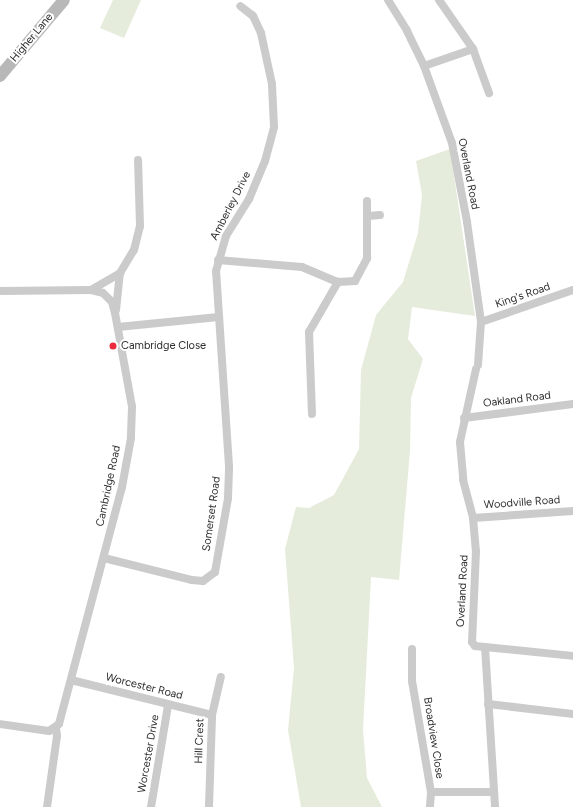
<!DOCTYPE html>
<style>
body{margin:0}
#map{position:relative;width:573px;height:807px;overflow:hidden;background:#fff;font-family:Figtree,sans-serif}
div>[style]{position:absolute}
.green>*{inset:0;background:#e5ecdb}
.street>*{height:8px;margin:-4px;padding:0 4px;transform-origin:4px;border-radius:4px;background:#cbcbcb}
.secondary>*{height:12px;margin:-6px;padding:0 6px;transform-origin:6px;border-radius:6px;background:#b8b8b8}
.dots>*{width:11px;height:11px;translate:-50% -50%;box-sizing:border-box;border:2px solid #fff;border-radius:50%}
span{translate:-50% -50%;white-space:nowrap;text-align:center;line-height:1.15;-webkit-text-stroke:4px #fff;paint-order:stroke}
.street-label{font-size:11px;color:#2e2e2e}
.poi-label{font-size:11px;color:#2e2e2e}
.left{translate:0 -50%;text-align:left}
</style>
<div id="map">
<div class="green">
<i style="clip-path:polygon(113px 0,141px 0,124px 38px,100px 28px)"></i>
<i style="clip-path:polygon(450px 149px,475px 316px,412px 307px,408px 339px,423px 359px,411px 398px,410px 451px,399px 580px,371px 577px,363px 730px,367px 778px,382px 807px,301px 807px,288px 730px,294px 668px,285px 549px,296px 507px,309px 508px,334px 495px,359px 449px,361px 370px,376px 315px,403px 282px,418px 233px,422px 195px,416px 161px)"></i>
</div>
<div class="street">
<i style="left:388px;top:0;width:36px;rotate:58deg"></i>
<i style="left:407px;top:31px;width:39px;rotate:64deg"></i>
<i style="left:424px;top:66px;width:82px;rotate:70deg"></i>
<i style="left:452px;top:143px;width:80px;rotate:79.2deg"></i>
<i style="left:467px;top:222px;width:101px;rotate:82deg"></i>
<i style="left:481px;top:322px;width:43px;rotate:94deg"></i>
<i style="left:439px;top:0;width:60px;rotate:55.2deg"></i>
<i style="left:473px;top:49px;width:47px;rotate:70deg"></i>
<i style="left:424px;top:66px;width:52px;rotate:-19.1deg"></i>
<i style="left:369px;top:216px;width:11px;rotate:-5deg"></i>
<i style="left:218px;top:260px;width:84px;rotate:4.8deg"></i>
<i style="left:302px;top:267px;width:39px;rotate:23deg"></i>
<i style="left:338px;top:282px;width:17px;rotate:-3deg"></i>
<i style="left:355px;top:281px;width:26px;rotate:-62deg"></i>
<i style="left:367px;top:258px;width:57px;rotate:-90deg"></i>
<i style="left:91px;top:290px;width:34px;rotate:-30deg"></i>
<i style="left:120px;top:273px;width:27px;rotate:-59deg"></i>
<i style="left:134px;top:250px;width:25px;rotate:-76deg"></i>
<i style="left:140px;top:226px;width:66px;rotate:-91.7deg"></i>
<i style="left:0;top:291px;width:91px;rotate:-0.6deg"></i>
<i style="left:91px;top:290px;width:12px;rotate:14deg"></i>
<i style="left:103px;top:293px;width:13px;rotate:45deg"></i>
<i style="left:112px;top:302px;width:11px;rotate:75deg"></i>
<i style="left:115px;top:313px;width:96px;rotate:79.7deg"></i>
<i style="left:132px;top:407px;width:31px;rotate:92deg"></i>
<i style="left:131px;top:438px;width:50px;rotate:100.4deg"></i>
<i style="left:122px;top:487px;width:245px;rotate:104.9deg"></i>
<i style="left:59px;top:724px;width:12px;rotate:145deg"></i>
<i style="left:49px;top:731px;width:49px;rotate:-171.9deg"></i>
<i style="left:116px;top:310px;width:37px;rotate:-84deg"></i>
<i style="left:481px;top:322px;width:97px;rotate:-19.2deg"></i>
<i style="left:118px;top:327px;width:101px;rotate:-5.7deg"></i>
<i style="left:476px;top:369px;width:75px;rotate:102.4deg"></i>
<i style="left:460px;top:442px;width:38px;rotate:85deg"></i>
<i style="left:463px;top:480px;width:39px;rotate:75deg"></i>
<i style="left:473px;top:518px;width:33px;rotate:85deg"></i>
<i style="left:476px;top:551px;width:91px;rotate:92.5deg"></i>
<i style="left:472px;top:642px;width:5px;rotate:53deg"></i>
<i style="left:475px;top:646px;width:10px;rotate:6deg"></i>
<i style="left:485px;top:647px;width:88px;rotate:5.8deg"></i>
<i style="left:312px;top:414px;width:82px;rotate:-92.1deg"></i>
<i style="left:309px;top:332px;width:58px;rotate:-59.9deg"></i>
<i style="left:464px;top:418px;width:110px;rotate:-7.3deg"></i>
<i style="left:473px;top:518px;width:100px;rotate:-4deg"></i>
<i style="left:104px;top:558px;width:91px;rotate:14deg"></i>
<i style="left:192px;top:580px;width:11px;rotate:5deg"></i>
<i style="left:203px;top:581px;width:15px;rotate:-37deg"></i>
<i style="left:215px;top:572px;width:75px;rotate:-80deg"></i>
<i style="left:228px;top:498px;width:32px;rotate:-88deg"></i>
<i style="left:229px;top:466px;width:195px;rotate:-93.8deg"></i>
<i style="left:216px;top:271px;width:36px;rotate:-74deg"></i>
<i style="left:226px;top:236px;width:44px;rotate:-58.1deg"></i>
<i style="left:249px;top:199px;width:41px;rotate:-67.2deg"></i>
<i style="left:265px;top:161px;width:35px;rotate:-75deg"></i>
<i style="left:274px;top:127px;width:43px;rotate:-92.7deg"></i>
<i style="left:272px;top:84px;width:52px;rotate:-102.2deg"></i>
<i style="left:261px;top:33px;width:19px;rotate:-115deg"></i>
<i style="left:253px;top:16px;width:16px;rotate:-142deg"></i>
<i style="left:485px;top:647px;width:160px;rotate:86.4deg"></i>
<i style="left:412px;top:649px;width:32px;rotate:90deg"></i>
<i style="left:412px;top:681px;width:113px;rotate:80.3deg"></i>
<i style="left:431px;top:792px;width:15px;rotate:94deg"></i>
<i style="left:71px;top:680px;width:145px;rotate:13.9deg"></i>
<i style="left:488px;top:704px;width:86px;rotate:6.7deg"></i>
<i style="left:431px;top:792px;width:62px"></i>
<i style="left:47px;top:807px;width:72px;rotate:-82deg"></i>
<i style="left:57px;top:736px;width:8px;rotate:-97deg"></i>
<i style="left:151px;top:807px;width:103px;rotate:-80.5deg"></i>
<i style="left:209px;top:807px;width:92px;rotate:-88.1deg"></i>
<i style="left:212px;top:715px;width:39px;rotate:-77deg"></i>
</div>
<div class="secondary">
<i style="left:0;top:76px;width:99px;rotate:-49.9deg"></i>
</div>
<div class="dots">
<i style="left:113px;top:346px;background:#ec2a3d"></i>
</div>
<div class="street-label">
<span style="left:32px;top:38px;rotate:-50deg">Higher Lane</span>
<span style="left:468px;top:174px;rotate:79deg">Overland Road</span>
<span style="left:231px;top:206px;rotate:-63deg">Amberley Drive</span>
<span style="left:523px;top:296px;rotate:-19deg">King's Road</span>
<span style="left:517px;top:400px;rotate:-7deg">Oakland Road</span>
<span style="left:109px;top:486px;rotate:-78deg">Cambridge Road</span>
<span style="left:522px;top:503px;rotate:-4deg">Woodville Road</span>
<span style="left:212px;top:514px;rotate:-82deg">Somerset Road</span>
<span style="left:463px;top:591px;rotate:-87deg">Overland Road</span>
<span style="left:144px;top:687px;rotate:14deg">Worcester Road</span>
<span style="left:433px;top:738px;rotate:81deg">Broadview Close</span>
<span style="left:200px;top:741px;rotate:-88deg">Hill Crest</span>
<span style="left:149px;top:754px;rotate:-80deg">Worcester Drive</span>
</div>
<div class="poi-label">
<span class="left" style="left:121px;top:346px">Cambridge Close</span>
</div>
</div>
